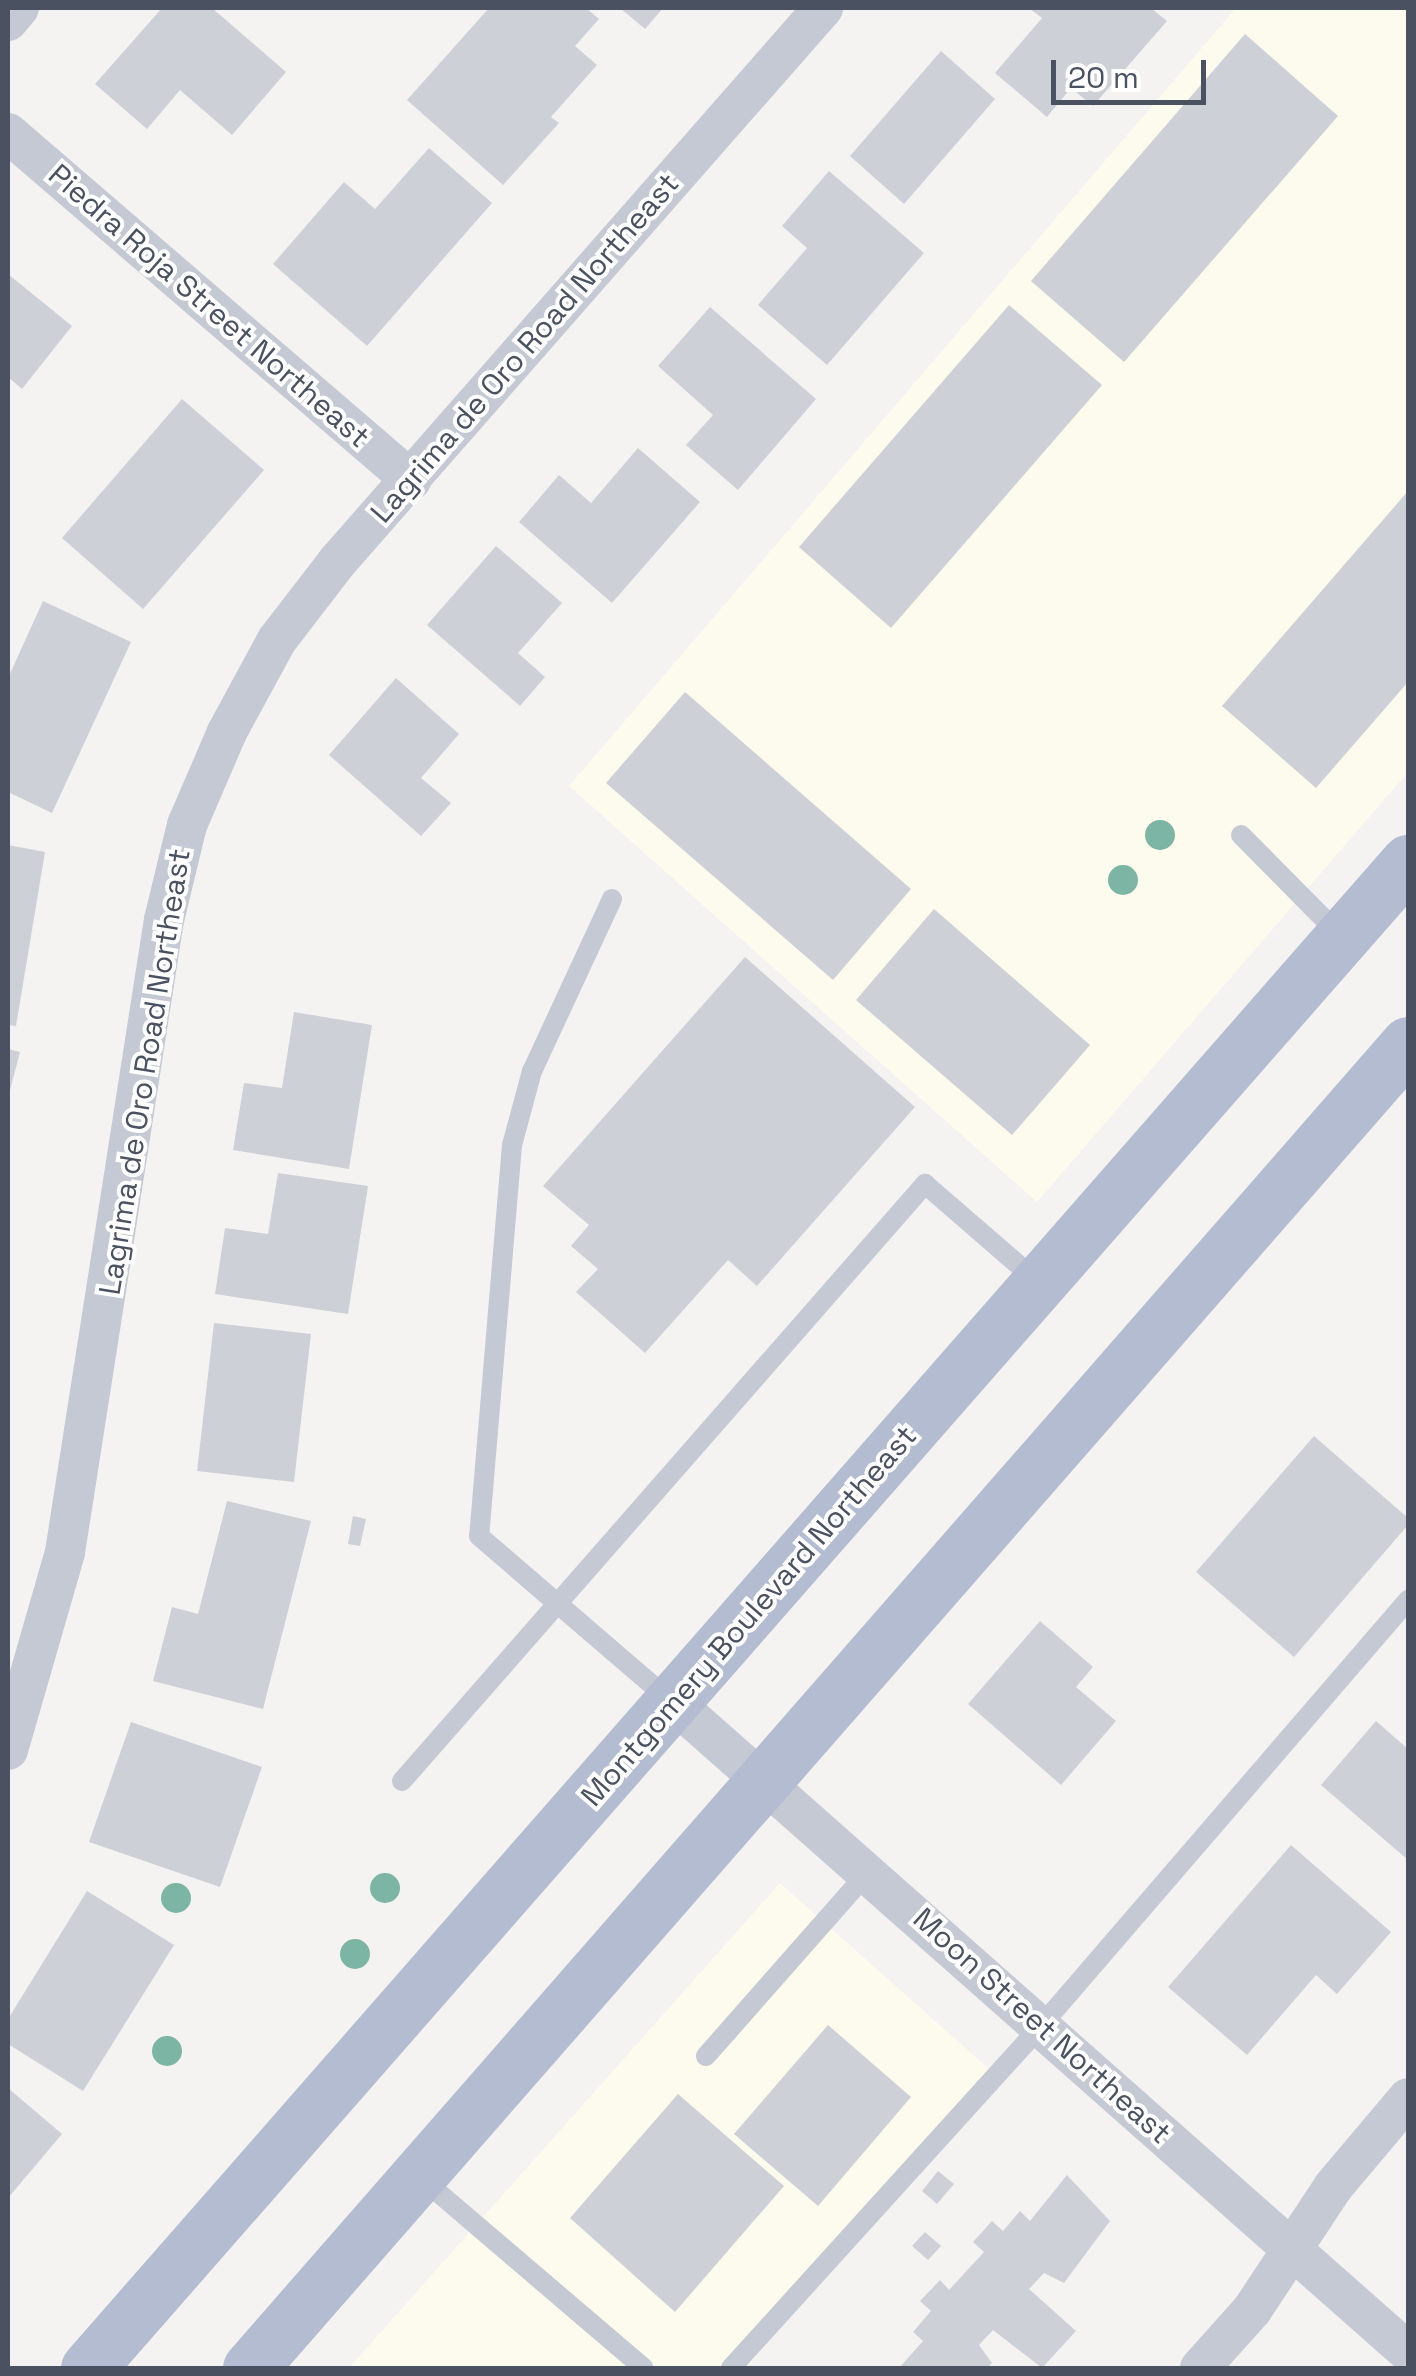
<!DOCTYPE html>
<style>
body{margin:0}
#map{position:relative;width:1416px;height:2376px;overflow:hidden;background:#f4f3f2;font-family:"Space Grotesk",sans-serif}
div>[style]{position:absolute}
.commercial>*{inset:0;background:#fdfbee}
.building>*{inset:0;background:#ced0d7}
.lane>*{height:20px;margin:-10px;padding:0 10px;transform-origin:10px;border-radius:10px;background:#c4c9d3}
.street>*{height:40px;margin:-20px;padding:0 20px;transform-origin:20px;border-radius:20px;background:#c4c9d3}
.primary>*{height:55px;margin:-27.5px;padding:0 27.5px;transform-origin:27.5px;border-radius:27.5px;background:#b3bcd0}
.trees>*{width:30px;height:30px;margin:-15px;border-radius:50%;background:#7cb5a3}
span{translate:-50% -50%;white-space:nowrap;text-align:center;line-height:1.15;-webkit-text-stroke:8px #fff;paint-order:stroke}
.street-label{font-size:30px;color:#4a5160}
.frame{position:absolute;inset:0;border:10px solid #4a5160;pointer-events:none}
.scale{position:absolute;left:1051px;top:60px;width:155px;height:45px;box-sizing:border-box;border:5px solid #4a5160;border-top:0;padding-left:12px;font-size:30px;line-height:35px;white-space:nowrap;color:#4a5160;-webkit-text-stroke:8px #fff;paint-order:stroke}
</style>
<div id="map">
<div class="commercial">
<i style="clip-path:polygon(1236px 8px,1408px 8px,1408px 772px,1037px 1202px,569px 786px)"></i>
<i style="clip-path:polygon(780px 1883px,998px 2077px,746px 2368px,349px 2368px)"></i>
</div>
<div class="building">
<i style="clip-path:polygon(162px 8px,212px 8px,286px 72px,232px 135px,180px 90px,147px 129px,95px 84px)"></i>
<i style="clip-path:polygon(489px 8px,586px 8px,599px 19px,575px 46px,597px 65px,551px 117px,559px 123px,503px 185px,407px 100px)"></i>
<i style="clip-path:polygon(620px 8px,663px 8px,645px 29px)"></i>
<i style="clip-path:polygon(1029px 8px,1151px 8px,1167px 21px,1093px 106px,1071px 88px,1047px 117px,995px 73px,1042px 18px)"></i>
<i style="clip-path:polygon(1245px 34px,1338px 116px,1124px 362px,1031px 281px)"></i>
<i style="clip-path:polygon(941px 51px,995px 99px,904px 204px,850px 156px)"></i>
<i style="clip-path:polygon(429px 148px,492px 203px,367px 346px,273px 264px,344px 182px,375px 209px)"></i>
<i style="clip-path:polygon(829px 171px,924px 253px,827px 365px,758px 305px,807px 248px,782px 226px)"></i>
<i style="clip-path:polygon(8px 274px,72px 326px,22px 389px,8px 377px)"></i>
<i style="clip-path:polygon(1009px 305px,1102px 385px,891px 628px,799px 547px)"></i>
<i style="clip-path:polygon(710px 307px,816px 399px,738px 490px,686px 445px,713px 415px,658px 366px)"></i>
<i style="clip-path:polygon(182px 399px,264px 470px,143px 609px,62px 538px)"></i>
<i style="clip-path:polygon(638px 448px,700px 502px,612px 603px,519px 522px,559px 475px,591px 503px)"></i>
<i style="clip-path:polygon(1408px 491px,1408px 682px,1316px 788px,1222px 706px)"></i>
<i style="clip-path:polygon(496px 546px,562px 603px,518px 653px,545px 677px,520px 706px,427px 625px)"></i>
<i style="clip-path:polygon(43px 601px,131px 642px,52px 813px,8px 792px,8px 678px)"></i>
<i style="clip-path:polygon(396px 678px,459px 734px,421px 778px,451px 803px,421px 836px,329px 755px)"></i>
<i style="clip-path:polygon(685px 692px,911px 889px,833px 980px,606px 783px)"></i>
<i style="clip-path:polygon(8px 845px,45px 852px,16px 1026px,8px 1025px)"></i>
<i style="clip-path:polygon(934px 909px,1090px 1045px,1012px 1135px,856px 1000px)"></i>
<i style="clip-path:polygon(745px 957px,915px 1107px,757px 1286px,728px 1260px,645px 1353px,576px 1292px,598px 1269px,571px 1246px,589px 1225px,543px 1186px)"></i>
<i style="clip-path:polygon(294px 1012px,372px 1025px,349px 1169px,233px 1150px,244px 1083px,282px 1088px)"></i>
<i style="clip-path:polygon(8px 1049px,20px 1052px,9px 1094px,8px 1094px)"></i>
<i style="clip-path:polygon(278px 1173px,368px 1186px,348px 1314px,215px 1294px,225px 1228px,268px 1234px)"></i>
<i style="clip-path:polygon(214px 1323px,311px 1334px,294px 1482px,197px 1471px)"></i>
<i style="clip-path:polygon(1314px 1436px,1408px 1518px,1408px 1525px,1294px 1657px,1196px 1572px)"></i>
<i style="clip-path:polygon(227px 1501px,311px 1521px,263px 1709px,153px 1681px,172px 1607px,198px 1614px)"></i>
<i style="clip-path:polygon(353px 1516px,366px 1519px,360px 1546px,348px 1544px)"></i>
<i style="clip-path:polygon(1040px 1621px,1093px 1667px,1076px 1687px,1116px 1721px,1061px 1785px,968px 1704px)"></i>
<i style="clip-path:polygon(1376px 1721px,1408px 1749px,1408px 1860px,1321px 1785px)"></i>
<i style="clip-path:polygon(131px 1722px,262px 1767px,220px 1887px,89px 1842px)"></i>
<i style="clip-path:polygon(1291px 1845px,1391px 1932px,1337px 1994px,1316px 1975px,1247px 2055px,1168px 1987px)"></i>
<i style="clip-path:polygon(87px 1891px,174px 1945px,83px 2091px,8px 2044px,8px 2019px)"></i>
<i style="clip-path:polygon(828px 2025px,911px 2097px,818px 2206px,734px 2134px)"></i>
<i style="clip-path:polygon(8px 2088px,62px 2134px,8px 2198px)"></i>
<i style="clip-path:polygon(678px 2094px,784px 2186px,675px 2312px,570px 2218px)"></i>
<i style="clip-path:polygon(938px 2171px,954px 2184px,937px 2204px,922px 2191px)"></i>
<i style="clip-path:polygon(1067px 2175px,1110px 2221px,1064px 2283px,1044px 2273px,1029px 2289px,1076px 2331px,1042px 2368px,993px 2330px,979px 2345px,992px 2363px,987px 2368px,899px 2368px,923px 2341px,913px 2332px,931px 2311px,920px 2301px,940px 2280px,949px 2290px,984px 2252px,973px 2242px,992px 2221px,1003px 2231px,1020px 2211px,1030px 2221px)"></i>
<i style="clip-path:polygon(925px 2232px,941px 2246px,928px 2260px,912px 2246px)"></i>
</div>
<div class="lane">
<i style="left:1241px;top:835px;width:144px;rotate:45.3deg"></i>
<i style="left:612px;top:899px;width:190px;rotate:114.9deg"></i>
<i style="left:532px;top:1071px;width:77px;rotate:105.1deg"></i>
<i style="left:512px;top:1145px;width:392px;rotate:94.8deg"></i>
<i style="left:479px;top:1536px;width:255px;rotate:40.7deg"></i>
<i style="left:402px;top:1781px;width:794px;rotate:-48.78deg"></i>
<i style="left:925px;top:1184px;width:148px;rotate:40.9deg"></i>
<i style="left:706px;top:2056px;width:245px;rotate:-48.6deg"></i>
<i style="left:420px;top:2177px;width:294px;rotate:40.5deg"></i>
<i style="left:731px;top:2368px;width:460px;rotate:-47.8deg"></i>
<i style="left:1040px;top:2027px;width:564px;rotate:-49.24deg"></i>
</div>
<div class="street">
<i style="left:8px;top:21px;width:17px;rotate:-50deg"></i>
<i style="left:8px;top:133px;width:532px;rotate:40.73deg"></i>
<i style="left:674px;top:1703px;width:980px;rotate:41.48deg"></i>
<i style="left:8px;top:1750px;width:206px;rotate:-73.9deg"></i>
<i style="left:65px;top:1552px;width:640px;rotate:-81.1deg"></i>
<i style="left:164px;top:920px;width:98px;rotate:-76.4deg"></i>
<i style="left:187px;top:825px;width:101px;rotate:-66.7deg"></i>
<i style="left:227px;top:732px;width:105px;rotate:-61.5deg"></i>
<i style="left:277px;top:640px;width:98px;rotate:-52.4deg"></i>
<i style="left:337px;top:562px;width:737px;rotate:-48.74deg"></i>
<i style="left:1200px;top:2368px;width:78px;rotate:-48.1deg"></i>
<i style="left:1252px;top:2310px;width:147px;rotate:-56.6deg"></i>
<i style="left:1333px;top:2187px;width:116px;rotate:-49.9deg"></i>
</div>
<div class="primary">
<i style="left:88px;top:2368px;width:2003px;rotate:-48.77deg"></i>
<i style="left:250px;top:2368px;width:1759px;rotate:-48.83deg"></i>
</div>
<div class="trees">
<i style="left:1160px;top:835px"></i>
<i style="left:1123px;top:880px"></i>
<i style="left:385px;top:1888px"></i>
<i style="left:176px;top:1898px"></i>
<i style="left:355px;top:1954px"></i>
<i style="left:167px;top:2051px"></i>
</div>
<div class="street-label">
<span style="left:209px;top:306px;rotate:41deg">Piedra Roja Street Northeast</span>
<span style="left:525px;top:348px;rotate:-49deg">Lagrima de Oro Road Northeast</span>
<span style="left:145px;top:1072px;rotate:-81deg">Lagrima de Oro Road Northeast</span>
<span style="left:749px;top:1616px;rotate:-49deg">Montgomery Boulevard Northeast</span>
<span style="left:1042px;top:2026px;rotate:42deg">Moon Street Northeast</span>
</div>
<div class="frame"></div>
<div class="scale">20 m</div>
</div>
